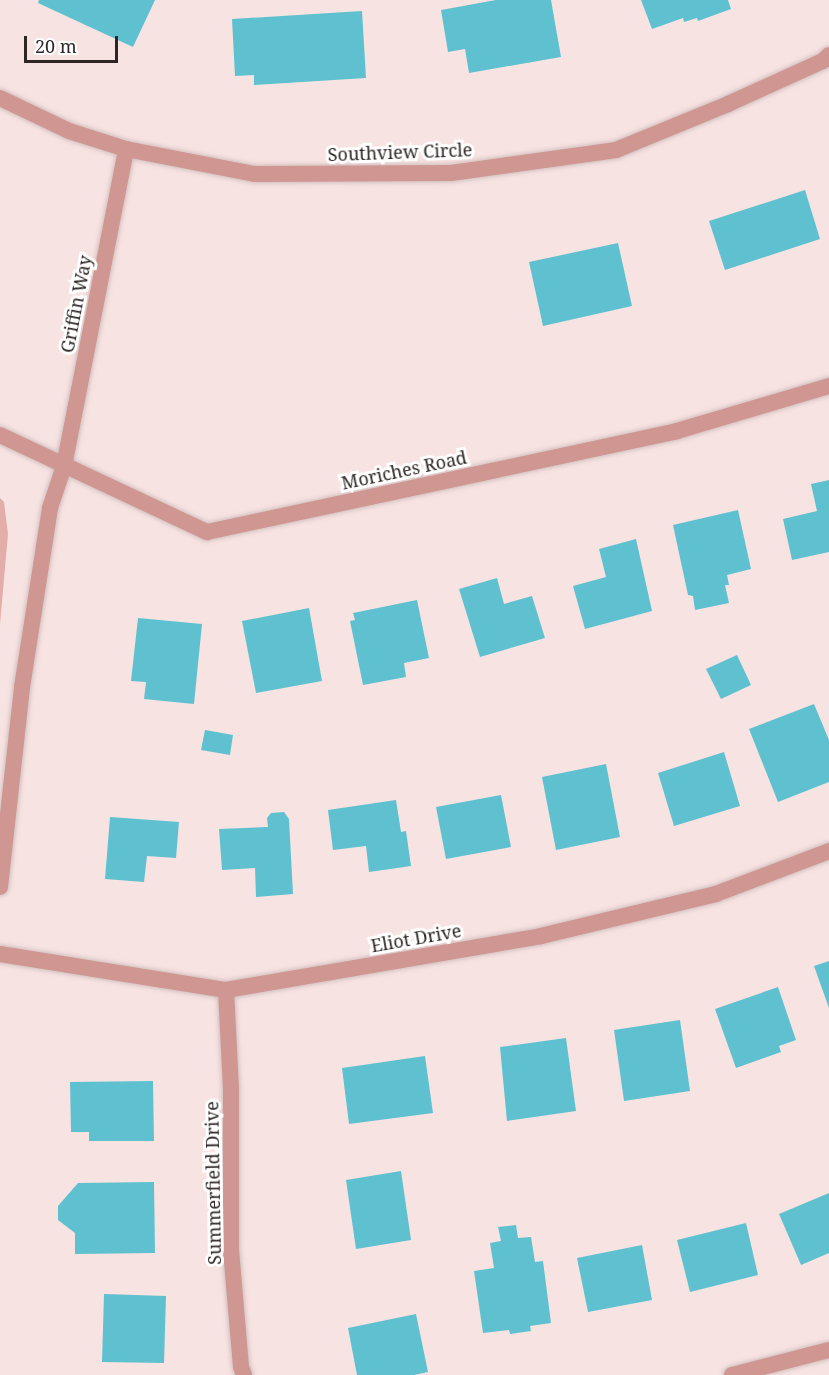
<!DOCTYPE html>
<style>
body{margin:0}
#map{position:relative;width:829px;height:1375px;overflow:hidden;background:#f7e3e2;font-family:"Noto Serif",serif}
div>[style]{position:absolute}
.green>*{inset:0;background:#e3adaa}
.building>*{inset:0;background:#5fc1d0}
.roads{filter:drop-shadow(0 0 2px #d3c1c0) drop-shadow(0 0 2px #d3c1c0)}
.minor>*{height:16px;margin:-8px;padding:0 8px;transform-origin:8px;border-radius:8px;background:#cf9692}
.tertiary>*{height:16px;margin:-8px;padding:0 8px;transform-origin:8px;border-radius:8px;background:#cf9692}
span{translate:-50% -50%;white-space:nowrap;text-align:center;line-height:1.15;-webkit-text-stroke:6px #fff;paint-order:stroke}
.street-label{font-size:18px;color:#2d2625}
.scale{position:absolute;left:24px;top:36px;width:94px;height:27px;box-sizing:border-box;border:3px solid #2d2625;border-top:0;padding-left:8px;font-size:18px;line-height:21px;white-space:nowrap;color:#2d2625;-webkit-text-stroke:4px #fff;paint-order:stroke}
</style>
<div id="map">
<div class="green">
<i style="clip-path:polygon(0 498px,4px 502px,8px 534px,0 624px)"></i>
</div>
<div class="building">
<i style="clip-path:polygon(39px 0,155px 0,133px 47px,38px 3px)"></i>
<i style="clip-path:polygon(496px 0,551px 0,561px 57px,469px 73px,465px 49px,448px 52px,441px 10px)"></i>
<i style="clip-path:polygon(641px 0,728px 0,731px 9px,698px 21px,697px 18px,684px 22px,683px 18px,652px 29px)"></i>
<i style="clip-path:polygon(362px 11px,366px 78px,254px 85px,254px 75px,235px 76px,232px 19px)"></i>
<i style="clip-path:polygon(805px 190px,820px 239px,725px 270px,709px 221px)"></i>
<i style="clip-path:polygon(618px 243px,632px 306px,543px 326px,529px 262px)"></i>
<i style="clip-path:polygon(829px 480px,829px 552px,792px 560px,783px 519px,817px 511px,811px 484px)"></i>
<i style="clip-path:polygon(738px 510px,751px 569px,727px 575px,729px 585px,725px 585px,729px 603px,695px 610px,693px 596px,688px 595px,673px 525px)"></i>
<i style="clip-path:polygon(636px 539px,652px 611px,585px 629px,573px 586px,606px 577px,599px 549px)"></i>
<i style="clip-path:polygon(497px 578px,504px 604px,532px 596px,545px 638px,480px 657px,459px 589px)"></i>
<i style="clip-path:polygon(417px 600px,429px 658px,404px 663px,406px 677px,363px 685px,350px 621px,355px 620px,353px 613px)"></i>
<i style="clip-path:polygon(309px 608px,322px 681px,256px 693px,242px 621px)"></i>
<i style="clip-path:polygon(138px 618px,202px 624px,194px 704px,144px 699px,146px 682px,131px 681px)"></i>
<i style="clip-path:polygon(737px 655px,751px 685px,721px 699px,706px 669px)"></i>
<i style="clip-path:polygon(814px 704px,829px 740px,829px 782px,778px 802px,749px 729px)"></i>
<i style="clip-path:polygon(205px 730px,233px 735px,230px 755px,201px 750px)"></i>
<i style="clip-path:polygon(724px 752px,740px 806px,674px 826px,658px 773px)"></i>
<i style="clip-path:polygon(606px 764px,620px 837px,556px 850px,542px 777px)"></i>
<i style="clip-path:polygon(501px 795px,511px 847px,446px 859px,436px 807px)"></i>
<i style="clip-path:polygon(396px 800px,401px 832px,406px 831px,411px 866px,369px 872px,366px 846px,333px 850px,328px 810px)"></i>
<i style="clip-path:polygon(284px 812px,289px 819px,293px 894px,256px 897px,255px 868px,222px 870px,219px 829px,268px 827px,267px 818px,271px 813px)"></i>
<i style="clip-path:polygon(110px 817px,179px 822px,176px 858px,147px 856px,144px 882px,105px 879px)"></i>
<i style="clip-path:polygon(829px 961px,829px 1008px,814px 966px)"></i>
<i style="clip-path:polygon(778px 987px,796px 1040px,779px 1046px,781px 1052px,736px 1068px,715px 1009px)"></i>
<i style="clip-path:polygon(680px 1020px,690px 1091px,624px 1101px,614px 1030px)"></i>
<i style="clip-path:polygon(566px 1038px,576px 1111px,507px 1121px,500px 1047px)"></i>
<i style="clip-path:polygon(425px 1056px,433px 1113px,349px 1124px,342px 1068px)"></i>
<i style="clip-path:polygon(153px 1081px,154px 1141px,89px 1141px,89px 1132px,71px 1132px,70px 1082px)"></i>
<i style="clip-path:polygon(401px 1171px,411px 1240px,356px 1249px,346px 1180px)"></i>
<i style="clip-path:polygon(154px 1182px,155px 1253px,75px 1254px,75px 1233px,58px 1220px,58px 1206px,78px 1183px)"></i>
<i style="clip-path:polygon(829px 1193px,829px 1253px,801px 1265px,779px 1214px)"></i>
<i style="clip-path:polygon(746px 1223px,758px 1275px,690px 1292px,677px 1240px)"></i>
<i style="clip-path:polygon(516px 1225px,518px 1238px,531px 1237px,535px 1262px,543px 1261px,551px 1323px,530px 1326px,531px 1331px,510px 1334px,509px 1330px,483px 1333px,474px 1271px,494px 1268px,490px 1243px,501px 1241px,498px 1227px)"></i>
<i style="clip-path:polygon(642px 1245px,652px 1300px,588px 1312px,577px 1258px)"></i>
<i style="clip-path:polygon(104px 1294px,166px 1296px,164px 1363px,102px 1362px)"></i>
<i style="clip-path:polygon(416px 1314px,428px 1372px,414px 1375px,357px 1375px,348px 1328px)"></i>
</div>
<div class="roads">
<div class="minor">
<i style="left:0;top:98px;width:76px;rotate:25.6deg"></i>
<i style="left:69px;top:131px;width:60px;rotate:17.5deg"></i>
<i style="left:126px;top:149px;width:131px;rotate:11deg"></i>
<i style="left:255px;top:174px;width:196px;rotate:-0.3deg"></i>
<i style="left:451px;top:173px;width:167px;rotate:-7.9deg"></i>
<i style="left:616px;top:150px;width:121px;rotate:-22.3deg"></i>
<i style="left:728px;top:104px;width:104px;rotate:-24.4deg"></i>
<i style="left:823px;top:61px;width:8px;rotate:-45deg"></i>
<i style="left:64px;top:466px;width:323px;rotate:-78.9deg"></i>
<i style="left:0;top:954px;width:229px;rotate:9.1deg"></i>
<i style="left:226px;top:990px;width:320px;rotate:-9.7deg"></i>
<i style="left:541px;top:936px;width:180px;rotate:-13.5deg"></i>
<i style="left:716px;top:894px;width:121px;rotate:-20.8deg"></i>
<i style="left:226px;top:990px;width:98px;rotate:87.1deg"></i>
<i style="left:231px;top:1088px;width:162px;rotate:90deg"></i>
<i style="left:231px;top:1250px;width:117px;rotate:85.1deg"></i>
<i style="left:241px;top:1367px;width:9px;rotate:69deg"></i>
<i style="left:732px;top:1375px;width:100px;rotate:-14.5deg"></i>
</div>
<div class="tertiary">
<i style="left:0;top:435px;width:229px;rotate:25.1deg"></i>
<i style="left:207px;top:532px;width:481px;rotate:-12.1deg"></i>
<i style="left:677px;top:431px;width:159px;rotate:-16.5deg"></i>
<i style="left:0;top:887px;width:201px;rotate:-83.7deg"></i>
<i style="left:22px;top:687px;width:181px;rotate:-81.1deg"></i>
<i style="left:50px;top:508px;width:44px;rotate:-71.6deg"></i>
</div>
</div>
<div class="street-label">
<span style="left:400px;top:152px;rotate:-2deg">Southview Circle</span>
<span style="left:76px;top:304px;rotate:-79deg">Griffin Way</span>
<span style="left:404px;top:470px;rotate:-12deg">Moriches Road</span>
<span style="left:416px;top:938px;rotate:-10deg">Eliot Drive</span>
<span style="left:213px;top:1183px;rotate:-91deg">Summerfield Drive</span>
</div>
<div class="scale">20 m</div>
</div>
